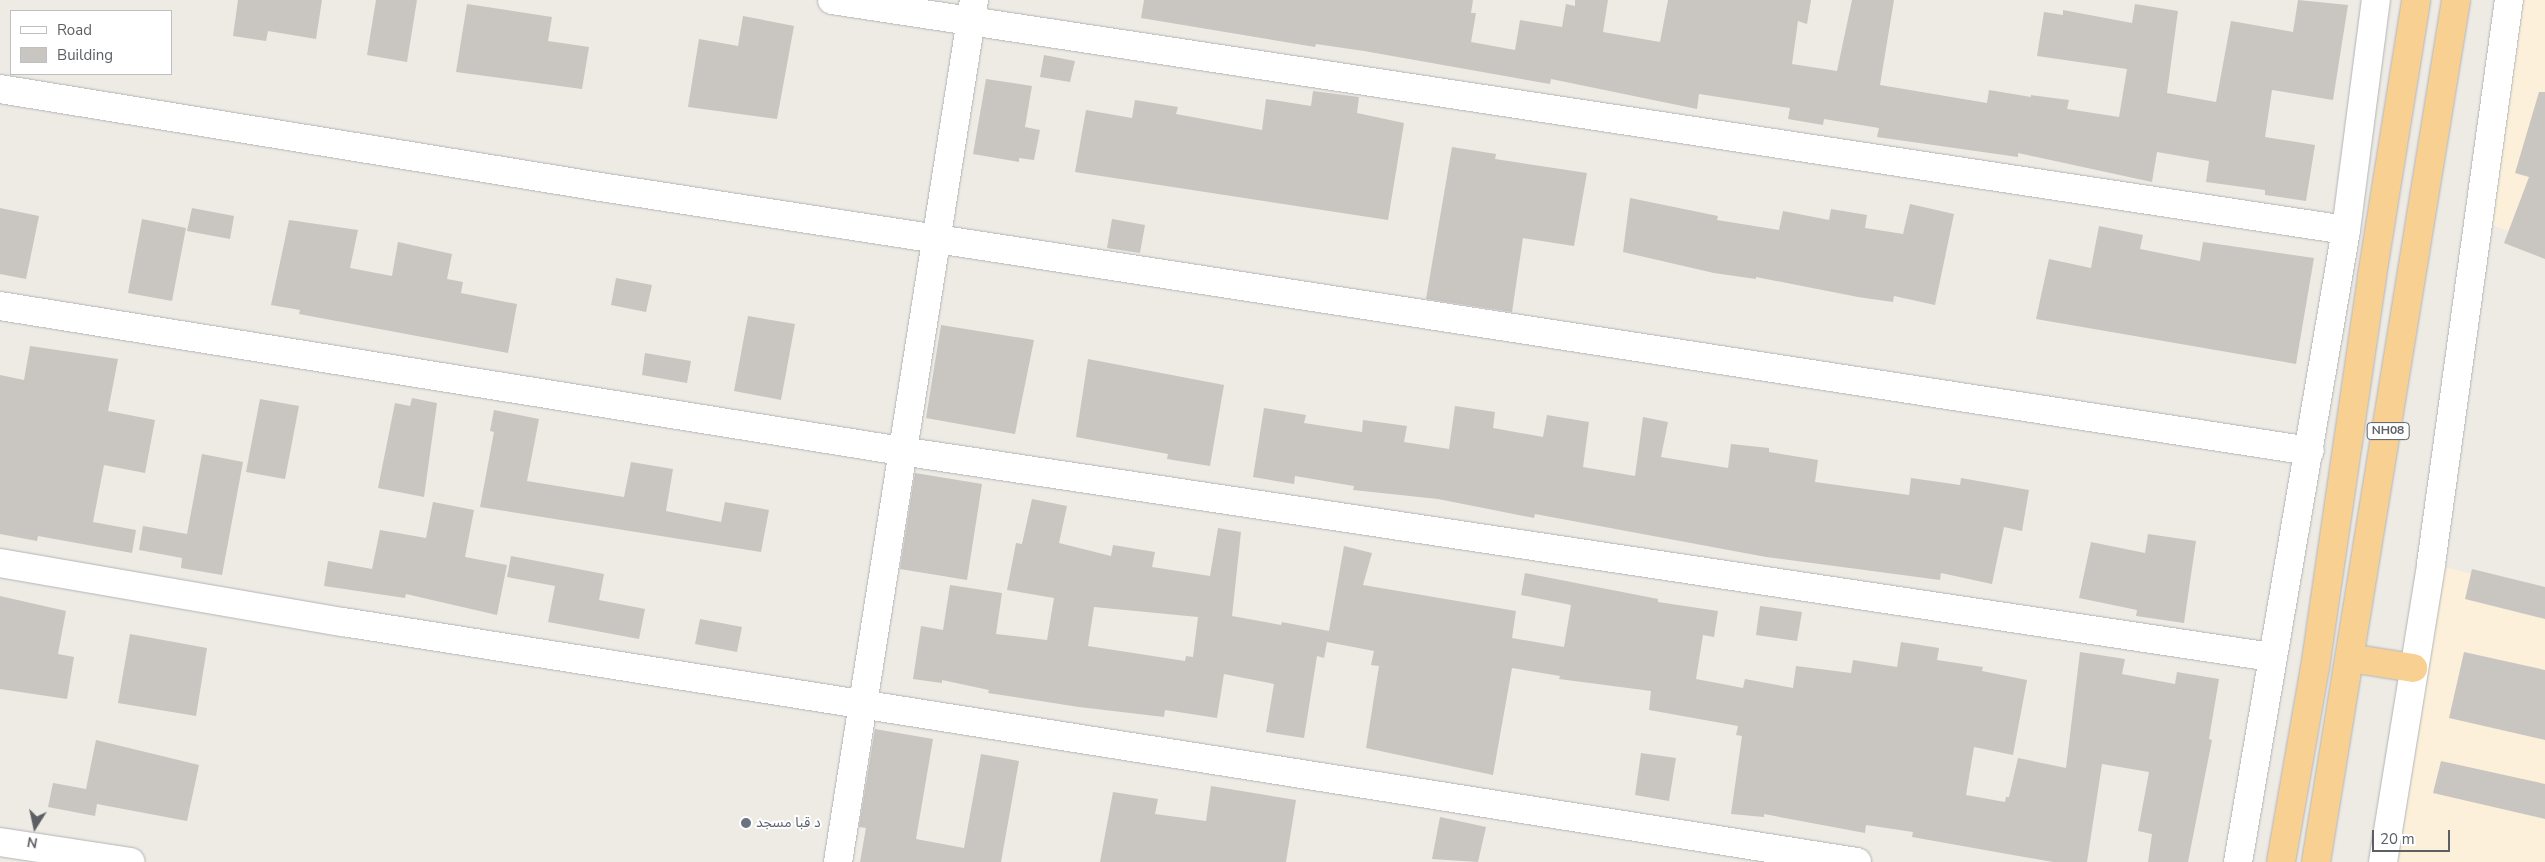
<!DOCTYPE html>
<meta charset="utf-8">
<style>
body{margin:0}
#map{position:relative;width:2545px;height:862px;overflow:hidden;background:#eeeae4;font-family:"Nunito Sans","Noto Sans Arabic",sans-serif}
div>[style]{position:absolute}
.commercial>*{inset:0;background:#fcf0db}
.building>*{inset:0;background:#c9c5c1}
.roads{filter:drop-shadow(0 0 1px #b1b5b8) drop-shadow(0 0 1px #b1b5b8)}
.minor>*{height:28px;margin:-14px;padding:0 14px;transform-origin:14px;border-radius:14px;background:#fff}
.highway>*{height:28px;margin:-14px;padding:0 14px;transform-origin:14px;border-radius:14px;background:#f7d092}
.dots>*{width:14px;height:14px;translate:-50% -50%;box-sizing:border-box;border:2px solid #fff;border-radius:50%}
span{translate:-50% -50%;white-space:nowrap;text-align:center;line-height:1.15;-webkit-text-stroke:4px #fff;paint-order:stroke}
.shield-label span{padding:1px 4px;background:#fff;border:1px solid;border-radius:4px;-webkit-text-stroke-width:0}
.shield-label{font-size:12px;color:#5c6064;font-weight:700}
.worship-label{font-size:14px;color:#5b616d}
.left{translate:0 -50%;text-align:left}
.legend{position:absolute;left:10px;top:10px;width:162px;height:65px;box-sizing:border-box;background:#fff;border:1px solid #bebfc1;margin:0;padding:6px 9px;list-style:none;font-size:15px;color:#5c6064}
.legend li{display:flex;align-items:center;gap:10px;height:25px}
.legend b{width:25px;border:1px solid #bebfc1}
.north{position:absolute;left:10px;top:802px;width:50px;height:50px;-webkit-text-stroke:4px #fff;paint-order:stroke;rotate:190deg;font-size:14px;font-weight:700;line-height:20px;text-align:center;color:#5c6064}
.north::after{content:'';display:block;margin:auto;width:18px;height:22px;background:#5c6064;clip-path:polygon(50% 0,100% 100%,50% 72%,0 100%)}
.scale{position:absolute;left:2372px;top:830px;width:78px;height:22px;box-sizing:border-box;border:2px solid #5c6064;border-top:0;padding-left:6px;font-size:15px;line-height:18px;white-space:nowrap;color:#5c6064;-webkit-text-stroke:4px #fff;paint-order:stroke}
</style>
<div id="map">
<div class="commercial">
<i style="clip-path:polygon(2509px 0,2545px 0,2545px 246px,2477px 219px)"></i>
<i style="clip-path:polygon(2431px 564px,2545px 591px,2545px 862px,2383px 862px)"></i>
</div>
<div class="building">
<i style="clip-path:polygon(238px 0,322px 0,316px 39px,268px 31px,266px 41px,233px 36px)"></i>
<i style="clip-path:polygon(376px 0,417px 0,407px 62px,367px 55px)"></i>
<i style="clip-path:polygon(1144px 0,1473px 0,1471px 13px,1476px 13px,1471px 42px,1515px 50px,1520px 20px,1562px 27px,1566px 4px,1575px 6px,1575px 0,1608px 0,1603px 32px,1660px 42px,1668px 0,1811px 0,1807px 24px,1798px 21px,1792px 64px,1837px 71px,1852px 0,1894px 0,1880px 85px,1987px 103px,1989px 90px,2031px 97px,2031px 95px,2069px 100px,2067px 109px,2119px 117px,2127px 69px,2037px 56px,2044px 12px,2063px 15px,2063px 10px,2132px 23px,2135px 4px,2178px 11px,2167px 93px,2216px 102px,2231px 21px,2293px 32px,2298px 0,2348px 5px,2333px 100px,2272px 90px,2265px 137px,2315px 145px,2306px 201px,2265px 195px,2265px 190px,2206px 182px,2209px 161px,2157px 152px,2152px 182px,2018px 153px,2018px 157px,1877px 137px,1879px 128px,1824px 119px,1823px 125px,1788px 119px,1790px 108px,1699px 94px,1697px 109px,1551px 79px,1550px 84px,1364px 51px,1316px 44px,1315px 47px,1141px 18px)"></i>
<i style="clip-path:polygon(467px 4px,552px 17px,548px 41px,589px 47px,582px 89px,456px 72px)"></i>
<i style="clip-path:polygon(743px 16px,794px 26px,777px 119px,688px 107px,699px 39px,738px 46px)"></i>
<i style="clip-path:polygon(1044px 55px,1075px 61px,1070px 82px,1040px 77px)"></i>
<i style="clip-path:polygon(986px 79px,1032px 86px,1025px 127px,1040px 130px,1034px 160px,1019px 158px,1019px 162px,973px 154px)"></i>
<i style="clip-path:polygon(1313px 91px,1359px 97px,1357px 113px,1404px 123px,1388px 220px,1075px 172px,1086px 110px,1132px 118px,1135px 100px,1178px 107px,1176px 114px,1262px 130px,1266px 99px,1311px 106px)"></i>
<i style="clip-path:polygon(2539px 92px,2545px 92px,2545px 259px,2504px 243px,2529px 177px,2515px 173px)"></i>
<i style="clip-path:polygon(1452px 147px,1496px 154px,1495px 159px,1587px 173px,1574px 246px,1523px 238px,1512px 312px,1426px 299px)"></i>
<i style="clip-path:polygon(1630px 198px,1718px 216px,1717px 220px,1779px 230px,1783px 211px,1829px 220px,1831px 209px,1867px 215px,1865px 228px,1903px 234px,1910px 204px,1954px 214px,1935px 305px,1894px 296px,1893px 302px,1858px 297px,1756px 277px,1756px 279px,1714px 273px,1623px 252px)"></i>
<i style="clip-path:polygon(0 208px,39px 216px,26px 279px,0 274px)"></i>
<i style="clip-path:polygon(192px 208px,234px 216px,230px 239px,187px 231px)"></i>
<i style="clip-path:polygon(142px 219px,186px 228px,172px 301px,128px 293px)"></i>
<i style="clip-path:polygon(1112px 219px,1145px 225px,1140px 253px,1107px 248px)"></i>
<i style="clip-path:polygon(289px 220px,358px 230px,350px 268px,392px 276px,398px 242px,452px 254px,447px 279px,463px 282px,461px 293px,517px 304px,508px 353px,299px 314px,300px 310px,271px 305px)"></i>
<i style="clip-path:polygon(2099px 226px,2143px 235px,2140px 249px,2200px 261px,2203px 242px,2314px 258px,2296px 364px,2036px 319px,2049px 259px,2091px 268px)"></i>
<i style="clip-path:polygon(616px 278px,652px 285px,646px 312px,611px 305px)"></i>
<i style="clip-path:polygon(748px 316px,795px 324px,781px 400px,734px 391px)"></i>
<i style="clip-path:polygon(941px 325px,1034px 340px,1015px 434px,926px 418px)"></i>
<i style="clip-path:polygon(30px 346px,118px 359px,108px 411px,155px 420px,145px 473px,104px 465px,93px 522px,136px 530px,132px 553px,38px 536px,37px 541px,0 534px,0 375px,24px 380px)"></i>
<i style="clip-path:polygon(645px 353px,691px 361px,687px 383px,642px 375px)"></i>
<i style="clip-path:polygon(1088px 359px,1224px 385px,1210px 466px,1167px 459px,1168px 454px,1076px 437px)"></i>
<i style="clip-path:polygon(412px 398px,437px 403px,424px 497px,378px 488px,395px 403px,410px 406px)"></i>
<i style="clip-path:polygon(260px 399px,299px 406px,285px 479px,246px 472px)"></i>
<i style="clip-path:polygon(1455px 406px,1495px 412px,1493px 428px,1543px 437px,1547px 415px,1589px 422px,1583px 467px,1635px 476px,1643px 417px,1668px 422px,1661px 457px,1728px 468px,1731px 444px,1769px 448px,1769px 452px,1818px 460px,1815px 482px,1909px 495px,1911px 478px,1960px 485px,1961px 478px,2029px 490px,2022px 531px,2004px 527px,1992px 584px,1941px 573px,1940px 580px,1766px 557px,1535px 514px,1534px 518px,1438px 499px,1353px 490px,1354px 486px,1295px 476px,1294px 484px,1253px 477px,1264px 408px,1306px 415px,1304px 423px,1362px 432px,1363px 420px,1407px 426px,1404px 442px,1449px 449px)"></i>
<i style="clip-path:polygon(494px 410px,539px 419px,527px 481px,624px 497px,631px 462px,673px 469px,666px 511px,721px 522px,725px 502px,769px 510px,761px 552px,480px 507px,494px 432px,490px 431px)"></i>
<i style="clip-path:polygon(202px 454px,243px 462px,222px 575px,181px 568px,182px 558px,139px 550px,143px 526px,187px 534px)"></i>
<i style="clip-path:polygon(915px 473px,982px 484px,967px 580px,900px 569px)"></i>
<i style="clip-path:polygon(evenodd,1032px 499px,1067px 506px,1059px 543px,1111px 556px,1113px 545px,1155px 552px,1152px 567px,1210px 576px,1218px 528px,1241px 532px,1232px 616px,1281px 625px,1282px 622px,1329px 631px,1344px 546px,1372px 553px,1363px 585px,1516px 611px,1512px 638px,1564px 647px,1571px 605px,1521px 595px,1525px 573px,1658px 599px,1658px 602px,1718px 611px,1714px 637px,1703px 635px,1696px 679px,1743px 688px,1745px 679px,1793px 688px,1796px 666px,1851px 673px,1853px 660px,1897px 667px,1901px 642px,1939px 648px,1937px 660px,1983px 667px,1982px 671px,2027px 680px,2013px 755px,1974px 747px,1966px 795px,2005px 802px,2006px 797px,2009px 797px,2018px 758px,2066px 768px,2080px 652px,2125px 659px,2122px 674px,2175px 684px,2177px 672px,2219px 679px,2209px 739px,2212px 740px,2188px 862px,2148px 862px,2152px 834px,2138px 831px,2149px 772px,2102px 764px,2087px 862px,2053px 862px,1912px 837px,1913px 832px,1866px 825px,1865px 833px,1764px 814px,1764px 817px,1731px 814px,1742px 736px,1736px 735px,1738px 726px,1649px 710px,1651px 691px,1559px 679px,1560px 676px,1512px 668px,1493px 775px,1366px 748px,1379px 666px,1371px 665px,1374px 651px,1327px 642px,1324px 658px,1317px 656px,1304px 738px,1266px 732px,1274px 684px,1224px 674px,1217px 718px,1165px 710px,1164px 717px,1079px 707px,988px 693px,989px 690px,942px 680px,942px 683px,913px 679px,921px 626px,943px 630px,950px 585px,1002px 593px,996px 634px,1047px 640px,1054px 598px,1007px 590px,1016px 543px,1022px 544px,1032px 499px,1094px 607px,1198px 617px,1193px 657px,1186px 656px,1185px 661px,1088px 646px,1094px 607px)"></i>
<i style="clip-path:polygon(433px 502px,474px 510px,465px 557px,507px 565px,497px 615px,406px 594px,405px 598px,324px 586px,328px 561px,372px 569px,380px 530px,426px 538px)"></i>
<i style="clip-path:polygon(2148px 534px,2196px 541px,2184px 623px,2136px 616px,2137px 610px,2079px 598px,2091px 542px,2145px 553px)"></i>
<i style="clip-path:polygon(511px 556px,604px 574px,599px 600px,645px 609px,639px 639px,548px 622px,555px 586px,507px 577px)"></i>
<i style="clip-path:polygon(2472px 569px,2545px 587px,2545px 619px,2465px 599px)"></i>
<i style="clip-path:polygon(0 596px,66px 611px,58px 654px,74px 657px,67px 699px,0 689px)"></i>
<i style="clip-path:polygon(1760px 606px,1802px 612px,1797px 641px,1756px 635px)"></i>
<i style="clip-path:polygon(700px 619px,742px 627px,737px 652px,695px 644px)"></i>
<i style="clip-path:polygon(130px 634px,207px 648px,196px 716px,118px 703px)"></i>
<i style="clip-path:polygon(2464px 652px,2545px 670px,2545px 740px,2449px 718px)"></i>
<i style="clip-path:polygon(875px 729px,933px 739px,916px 839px,964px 848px,981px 754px,1019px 761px,1001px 862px,860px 862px,866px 828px,859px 827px)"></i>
<i style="clip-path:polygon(96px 740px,199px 765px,187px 821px,97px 804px,95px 816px,48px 807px,53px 783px,86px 789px)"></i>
<i style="clip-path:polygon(1641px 753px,1676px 758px,1669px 801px,1635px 795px)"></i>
<i style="clip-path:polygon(2441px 761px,2545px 784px,2545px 819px,2433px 793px)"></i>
<i style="clip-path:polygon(1211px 786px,1296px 800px,1286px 862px,1100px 862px,1113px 792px,1158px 799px,1155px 814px,1206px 821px)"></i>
<i style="clip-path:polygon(1440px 817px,1486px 827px,1478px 862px,1432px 859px)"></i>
</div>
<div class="roads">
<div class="minor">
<i style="left:832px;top:0;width:1531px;rotate:8.64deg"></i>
<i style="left:0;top:89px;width:602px;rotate:9.27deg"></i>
<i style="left:594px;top:186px;width:1736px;rotate:8.78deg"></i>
<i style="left:0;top:306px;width:913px;rotate:9.14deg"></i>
<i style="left:901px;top:451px;width:1385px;rotate:8.55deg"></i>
<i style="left:0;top:563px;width:348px;rotate:9.8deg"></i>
<i style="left:343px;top:622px;width:1533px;rotate:9.01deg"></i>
<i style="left:0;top:842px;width:132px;rotate:8.7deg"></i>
<i style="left:838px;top:862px;width:873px;rotate:-81.03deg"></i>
<i style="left:2238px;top:862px;width:641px;rotate:-80.3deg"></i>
<i style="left:2346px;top:230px;width:232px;rotate:-82.6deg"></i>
<i style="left:2383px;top:862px;width:302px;rotate:-80.8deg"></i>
<i style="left:2431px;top:564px;width:569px;rotate:-82.13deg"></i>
</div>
<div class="highway">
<i style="left:2350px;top:658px;width:64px;rotate:9deg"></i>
<i style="left:2281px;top:862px;width:197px;rotate:-80.1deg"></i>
<i style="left:2315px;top:668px;width:396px;rotate:-81.7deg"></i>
<i style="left:2372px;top:276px;width:279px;rotate:-80.9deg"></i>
<i style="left:2316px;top:862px;width:873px;rotate:-80.77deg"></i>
</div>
</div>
<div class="dots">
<i style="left:746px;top:823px;background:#6b7280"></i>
</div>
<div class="shield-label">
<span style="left:2388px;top:431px">NH08</span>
</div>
<div class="worship-label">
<span class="left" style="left:756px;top:823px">د قبا مسجد</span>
</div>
<ul class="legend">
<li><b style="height:6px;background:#fff"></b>Road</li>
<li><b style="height:14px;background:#c9c5c1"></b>Building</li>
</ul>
<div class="north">N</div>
<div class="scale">20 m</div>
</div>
